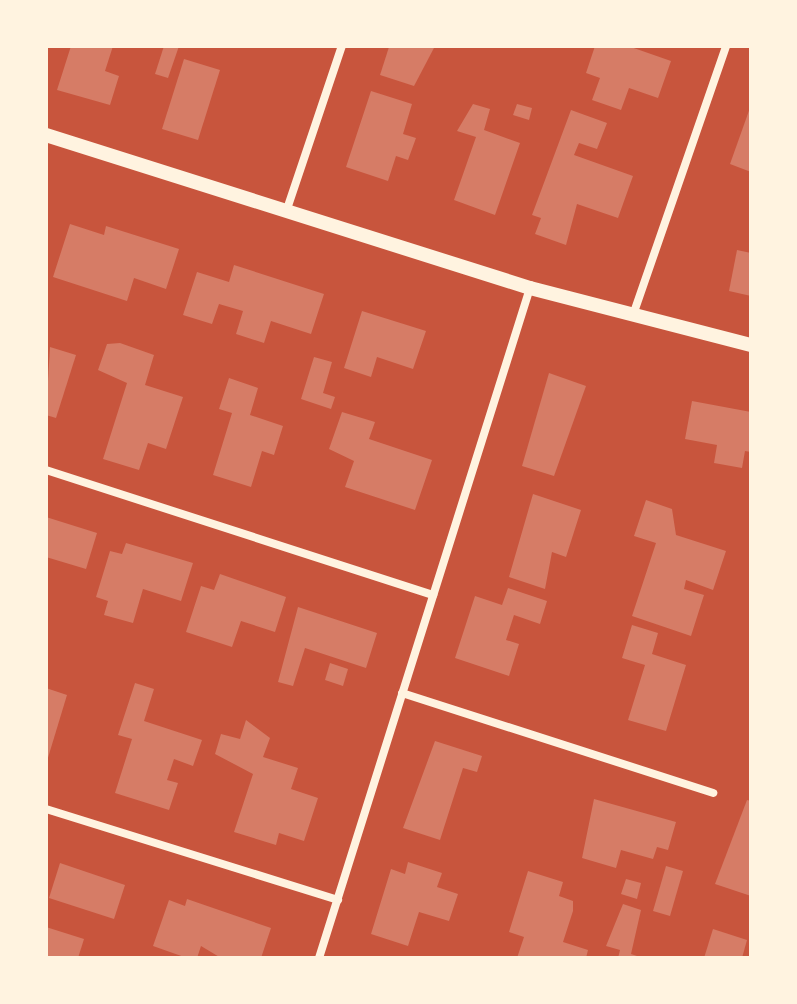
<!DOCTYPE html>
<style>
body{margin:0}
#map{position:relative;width:797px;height:1004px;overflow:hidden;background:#c8553d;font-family:"Roboto Condensed",sans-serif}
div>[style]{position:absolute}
.building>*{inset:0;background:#d67c66}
.minor>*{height:8px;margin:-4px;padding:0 4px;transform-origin:4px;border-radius:4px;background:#fff3e0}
.tertiary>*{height:14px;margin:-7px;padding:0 7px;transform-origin:7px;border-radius:7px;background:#fff3e0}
span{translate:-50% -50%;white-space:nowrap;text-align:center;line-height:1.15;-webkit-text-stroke:6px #fff3e0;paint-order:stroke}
.frame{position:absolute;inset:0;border:48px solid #fff3e0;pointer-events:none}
</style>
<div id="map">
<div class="building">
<i style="clip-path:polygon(71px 46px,113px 46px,105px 71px,119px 76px,110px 105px,57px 90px)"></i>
<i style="clip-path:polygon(164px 46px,179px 46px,168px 78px,155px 74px)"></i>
<i style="clip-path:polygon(399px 46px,435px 46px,414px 86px,380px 75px,389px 47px)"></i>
<i style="clip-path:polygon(595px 46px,628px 46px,671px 61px,658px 98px,629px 88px,621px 110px,592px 100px,600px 78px,586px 73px)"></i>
<i style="clip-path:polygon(184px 59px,220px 70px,198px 140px,162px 129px)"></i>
<i style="clip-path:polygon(371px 91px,412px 104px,403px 134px,416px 138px,408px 160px,396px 156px,388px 181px,346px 167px)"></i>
<i style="clip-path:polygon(473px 104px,490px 109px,484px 130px,520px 143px,495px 215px,454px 200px,476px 137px,457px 131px)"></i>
<i style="clip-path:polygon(517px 104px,532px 108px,529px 120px,513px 115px)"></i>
<i style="clip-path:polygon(751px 105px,751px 172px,730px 164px)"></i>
<i style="clip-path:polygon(571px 110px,607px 123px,597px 149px,579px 143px,574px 155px,633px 176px,618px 218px,577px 204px,566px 245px,535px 234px,541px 218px,532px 215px)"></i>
<i style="clip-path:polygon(70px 224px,104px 235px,106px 226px,179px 249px,166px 289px,134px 278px,127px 301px,53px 277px)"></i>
<i style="clip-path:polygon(737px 250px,751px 253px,751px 296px,729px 291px)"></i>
<i style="clip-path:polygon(234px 265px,324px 294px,311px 334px,271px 321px,264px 343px,236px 334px,243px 311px,219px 304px,212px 324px,183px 315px,197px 272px,229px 282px)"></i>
<i style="clip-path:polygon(362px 311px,426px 331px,413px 369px,377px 357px,371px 377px,344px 368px)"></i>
<i style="clip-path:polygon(120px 343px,154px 355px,145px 385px,183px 397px,166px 449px,148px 443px,139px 470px,103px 459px,127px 383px,98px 370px,107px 344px)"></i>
<i style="clip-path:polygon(50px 347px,76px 355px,56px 418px,46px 415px)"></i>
<i style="clip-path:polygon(314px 357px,332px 362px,323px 393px,335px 397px,331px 409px,301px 399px)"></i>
<i style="clip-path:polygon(549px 373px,586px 386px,554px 476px,522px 466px)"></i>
<i style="clip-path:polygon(229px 378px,258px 388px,250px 415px,283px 426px,274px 455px,262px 451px,251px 487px,213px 475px,232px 413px,219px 409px)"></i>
<i style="clip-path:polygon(692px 401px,751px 412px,751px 452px,745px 451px,742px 468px,714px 463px,717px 445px,685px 439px)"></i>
<i style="clip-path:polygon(342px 412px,375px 422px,369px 439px,432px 460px,415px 510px,345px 487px,354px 461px,329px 449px)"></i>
<i style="clip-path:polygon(533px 494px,581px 510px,566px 557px,552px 552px,545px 589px,509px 577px)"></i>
<i style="clip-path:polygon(646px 500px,672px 509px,676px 535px,726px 551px,713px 590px,686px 580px,684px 589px,704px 595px,691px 636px,632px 616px,656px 543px,634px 536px)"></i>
<i style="clip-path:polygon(46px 517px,97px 533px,86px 569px,46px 557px)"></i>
<i style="clip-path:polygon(126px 543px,193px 563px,181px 601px,143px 589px,133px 623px,104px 615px,108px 601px,96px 597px,110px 551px,122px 554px)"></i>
<i style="clip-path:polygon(220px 574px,286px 597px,275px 632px,241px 621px,232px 647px,186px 632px,201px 586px,214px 590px)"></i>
<i style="clip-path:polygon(508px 588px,547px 601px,540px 624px,514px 615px,506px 640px,519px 644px,509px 676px,455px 658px,475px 596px,502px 605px)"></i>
<i style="clip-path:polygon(298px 607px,377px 633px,366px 668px,305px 648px,293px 686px,278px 682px)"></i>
<i style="clip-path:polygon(632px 625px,658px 633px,652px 654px,686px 665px,666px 731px,628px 720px,645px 665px,622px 658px)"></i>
<i style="clip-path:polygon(330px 663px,348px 669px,343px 686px,325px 680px)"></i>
<i style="clip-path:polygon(135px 683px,154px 689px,144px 721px,202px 740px,193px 766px,174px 759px,167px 780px,178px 783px,169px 810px,115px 793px,132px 739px,118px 735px)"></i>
<i style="clip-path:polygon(46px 688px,67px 695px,47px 761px,46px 761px)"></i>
<i style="clip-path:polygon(246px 720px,270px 738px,263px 757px,298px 768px,291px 789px,318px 798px,304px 841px,279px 833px,276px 845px,234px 832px,253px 774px,215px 754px,221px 734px,240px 739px)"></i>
<i style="clip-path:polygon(435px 741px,482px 756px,477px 772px,463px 768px,440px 840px,403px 828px)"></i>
<i style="clip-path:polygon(594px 799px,676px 822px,668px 850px,657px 847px,653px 859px,621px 850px,616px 868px,582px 858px)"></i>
<i style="clip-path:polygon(747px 800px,751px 801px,751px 896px,715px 884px)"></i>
<i style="clip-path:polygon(408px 862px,442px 873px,437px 887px,458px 894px,449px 921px,419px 912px,408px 946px,371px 934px,391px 869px,405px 874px)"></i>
<i style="clip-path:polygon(60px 863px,125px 885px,114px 919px,49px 898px)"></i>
<i style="clip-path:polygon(666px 866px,683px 871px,670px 916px,653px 911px)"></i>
<i style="clip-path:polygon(528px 871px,563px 882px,559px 896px,573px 901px,573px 911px,563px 942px,588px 950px,586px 958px,517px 958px,524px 937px,509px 932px)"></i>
<i style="clip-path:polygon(626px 879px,641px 883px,637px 899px,621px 894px)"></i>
<i style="clip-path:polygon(187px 899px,271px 928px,261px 958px,221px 958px,201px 946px,197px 958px,187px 958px,153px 946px,169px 900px,185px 906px)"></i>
<i style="clip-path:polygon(623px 904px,641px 910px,631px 954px,643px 958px,618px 958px,620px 950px,606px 946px)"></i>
<i style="clip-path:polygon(46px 927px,84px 939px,78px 958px,46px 956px)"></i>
<i style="clip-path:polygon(713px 929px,747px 940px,742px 958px,704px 958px)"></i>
</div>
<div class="minor">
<i style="left:286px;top:212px;width:175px;rotate:-71.4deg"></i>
<i style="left:633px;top:315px;width:285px;rotate:-70.9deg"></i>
<i style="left:46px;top:470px;width:407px;rotate:17.9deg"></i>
<i style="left:402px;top:693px;width:327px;rotate:17.8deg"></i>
<i style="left:46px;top:809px;width:306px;rotate:17.3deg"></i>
<i style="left:319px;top:958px;width:702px;rotate:-72.52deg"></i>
</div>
<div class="tertiary">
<i style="left:46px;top:135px;width:508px;rotate:17.54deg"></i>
<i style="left:530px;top:288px;width:228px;rotate:14.5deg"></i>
</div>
<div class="frame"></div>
</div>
